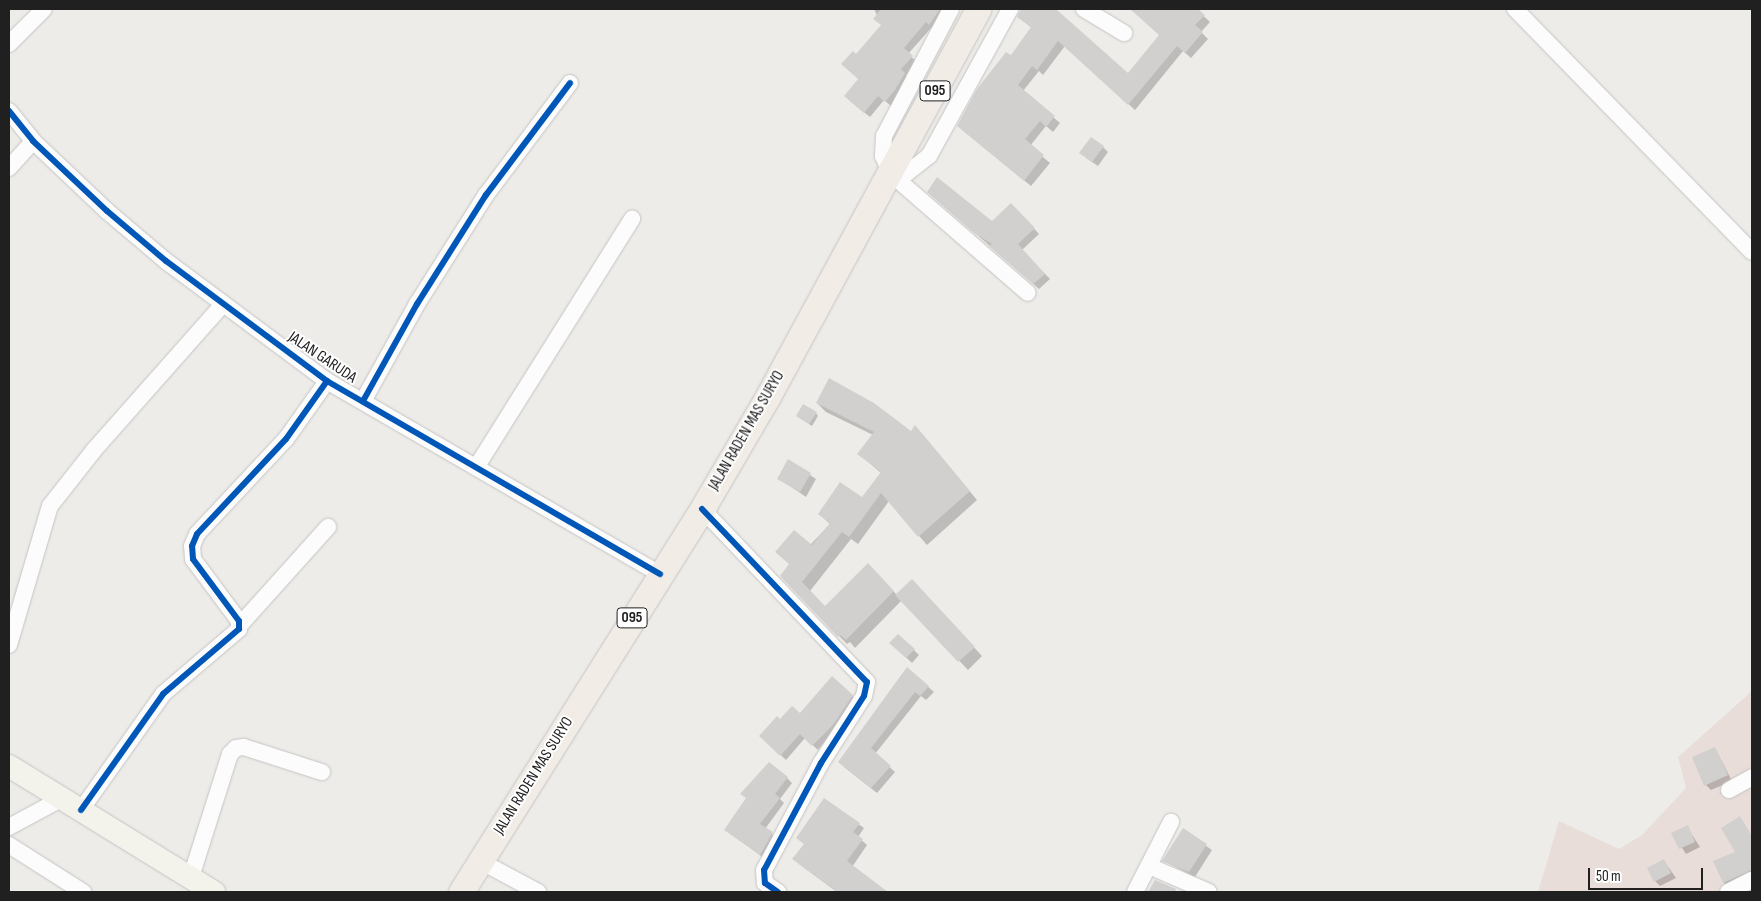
<!DOCTYPE html>
<style>
body{margin:0}
#map{position:relative;width:1761px;height:901px;overflow:hidden;background:#eeece9;font-family:"Sofia Sans Condensed",sans-serif}
div>[style]{position:absolute}
.military>*{inset:0;background:#e8ddd9}
.shadow>*{inset:0;background:#0003}
.building>*{inset:0;background:#d2d0ce}
.roads{filter:drop-shadow(0 0 1px #c5c4c3) drop-shadow(0 0 1px #c5c4c3)}
.street>*{height:16px;margin:-8px;padding:0 8px;transform-origin:8px;border-radius:8px;background:#fcfcfc}
.secondary>*{height:22px;margin:-11px;padding:0 11px;transform-origin:11px;border-radius:11px;background:#f3f3ec}
.primary>*{height:25px;margin:-12.5px;padding:0 12.5px;transform-origin:12.5px;border-radius:12.5px;background:#f1ece6}
.cycleway>*{height:6px;margin:-3px;padding:0 3px;transform-origin:3px;border-radius:3px;background:#0057b8}
span{translate:-50% -50%;white-space:nowrap;text-align:center;line-height:1.15;-webkit-text-stroke:4px #fff;paint-order:stroke}
.shield-label span{padding:1px 4px;background:#fff;border:1px solid;border-radius:4px;-webkit-text-stroke-width:0}
.shield-label{font-size:15px;color:#202020;font-weight:700}
.street-label{font-size:16px;color:#202020}
.frame{position:absolute;inset:0;border:10px solid #202020;pointer-events:none}
.scale{position:absolute;left:1588px;top:868px;width:115px;height:22px;box-sizing:border-box;border:2px solid #202020;border-top:0;padding-left:6px;font-size:15px;line-height:18px;white-space:nowrap;color:#202020;-webkit-text-stroke:4px #fff;paint-order:stroke}
</style>
<div id="map">
<div class="military">
<i style="clip-path:polygon(1752px 691px,1752px 892px,1538px 892px,1559px 821px,1619px 849px,1642px 835px,1686px 788px,1678px 757px)"></i>
</div>
<div class="shadow">
<i style="clip-path:polygon(874px 9px,945px 9px,935px 29px,932px 27px,908px 54px,917px 62px,906px 75px,910px 79px,900px 95px,891px 106px,884px 100px,870px 117px,850px 101px,860px 79px,856px 55px,882px 25px)"></i>
<i style="clip-path:polygon(1023px 9px,1054px 9px,1128px 75px,1161px 36px,1134px 11px,1136px 9px,1196px 9px,1210px 22px,1201px 32px,1208px 39px,1191px 58px,1183px 51px,1135px 110px,1065px 46px,1043px 75px,1039px 71px,1023px 91px,1060px 123px,1053px 132px,1046px 126px,1030px 146px,1050px 163px,1031px 186px,965px 132px,1032px 28px,1018px 17px)"></i>
<i style="clip-path:polygon(1103px 147px,1108px 152px,1098px 166px,1086px 158px)"></i>
<i style="clip-path:polygon(934px 197px,992px 222px,1011px 204px,1039px 234px,1022px 250px,1050px 279px,1039px 289px)"></i>
<i style="clip-path:polygon(817px 403px,923px 435px,977px 500px,927px 545px,889px 501px,858px 544px,851px 539px,810px 591px,825px 607px,876px 573px,897px 595px,920px 589px,982px 656px,968px 670px,902px 600px,855px 648px,850px 642px,847px 644px,781px 576px,830px 524px,819px 514px,862px 499px,881px 473px,859px 454px,873px 435px,826px 412px)"></i>
<i style="clip-path:polygon(816px 413px,818px 416px,812px 426px,800px 418px)"></i>
<i style="clip-path:polygon(789px 461px,816px 479px,806px 497px,778px 478px)"></i>
<i style="clip-path:polygon(898px 635px,919px 655px,912px 663px,891px 643px)"></i>
<i style="clip-path:polygon(908px 669px,934px 692px,926px 700px,921px 696px,875px 754px,895px 772px,877px 793px,844px 767px)"></i>
<i style="clip-path:polygon(852px 696px,857px 701px,818px 750px,805px 738px,786px 760px,766px 741px,780px 721px)"></i>
<i style="clip-path:polygon(1715px 748px,1732px 781px,1711px 790px,1706px 785px)"></i>
<i style="clip-path:polygon(787px 778px,792px 783px,780px 799px,784px 803px,765px 829px,777px 838px,765px 859px,726px 830px)"></i>
<i style="clip-path:polygon(824px 800px,864px 828px,858px 837px,867px 845px,852px 867px,886px 892px,837px 892px,799px 864px)"></i>
<i style="clip-path:polygon(1740px 818px,1752px 839px,1752px 878px,1729px 888px,1724px 883px,1737px 852px)"></i>
<i style="clip-path:polygon(1687px 827px,1700px 847px,1686px 854px,1673px 834px)"></i>
<i style="clip-path:polygon(1183px 830px,1212px 850px,1195px 877px,1164px 861px)"></i>
<i style="clip-path:polygon(1664px 861px,1676px 878px,1660px 886px,1655px 881px)"></i>
</div>
<div class="building">
<i style="clip-path:polygon(881px 9px,940px 9px,929px 25px,926px 22px,904px 48px,913px 56px,901px 69px,905px 73px,895px 90px,885px 102px,878px 96px,864px 113px,844px 96px,858px 79px,841px 64px,853px 51px,856px 54px,881px 25px,873px 19px)"></i>
<i style="clip-path:polygon(1021px 9px,1056px 9px,1128px 73px,1159px 35px,1130px 9px,1198px 9px,1205px 15px,1195px 25px,1203px 32px,1185px 53px,1177px 46px,1128px 105px,1058px 41px,1037px 70px,1032px 66px,1018px 85px,1055px 116px,1046px 127px,1040px 121px,1025px 139px,1044px 155px,1024px 181px,957px 126px,977px 89px,1006px 52px,1011px 55px,1031px 27px,1017px 17px)"></i>
<i style="clip-path:polygon(1091px 137px,1104px 146px,1092px 162px,1079px 153px)"></i>
<i style="clip-path:polygon(937px 177px,992px 221px,1011px 203px,1035px 228px,1018px 244px,1045px 274px,1033px 284px,989px 246px,992px 244px,974px 233px,927px 192px)"></i>
<i style="clip-path:polygon(829px 378px,874px 403px,911px 431px,915px 425px,970px 491px,918px 537px,881px 493px,849px 537px,842px 532px,802px 582px,825px 606px,868px 563px,894px 591px,846px 640px,840px 635px,838px 637px,780px 576px,789px 564px,775px 552px,794px 530px,812px 545px,830px 523px,818px 514px,840px 482px,862px 497px,881px 472px,857px 454px,874px 432px,816px 403px)"></i>
<i style="clip-path:polygon(803px 404px,817px 412px,809px 424px,796px 416px)"></i>
<i style="clip-path:polygon(788px 459px,811px 473px,800px 492px,777px 479px)"></i>
<i style="clip-path:polygon(912px 579px,975px 647px,958px 662px,895px 595px)"></i>
<i style="clip-path:polygon(898px 634px,915px 649px,906px 658px,889px 643px)"></i>
<i style="clip-path:polygon(907px 667px,929px 686px,920px 696px,915px 692px,871px 748px,891px 766px,871px 788px,838px 762px)"></i>
<i style="clip-path:polygon(832px 676px,853px 695px,833px 725px,812px 746px,800px 734px,780px 756px,759px 736px,777px 716px,780px 719px,792px 706px,800px 713px)"></i>
<i style="clip-path:polygon(1715px 747px,1728px 775px,1704px 786px,1692px 757px)"></i>
<i style="clip-path:polygon(769px 762px,788px 777px,775px 794px,780px 798px,760px 824px,773px 832px,760px 855px,724px 830px,746px 798px,740px 794px)"></i>
<i style="clip-path:polygon(824px 798px,860px 823px,853px 832px,863px 839px,847px 861px,888px 892px,838px 892px,792px 859px,804px 844px,796px 838px)"></i>
<i style="clip-path:polygon(1740px 816px,1752px 836px,1752px 870px,1723px 883px,1713px 861px,1735px 852px,1721px 828px)"></i>
<i style="clip-path:polygon(1688px 825px,1695px 842px,1679px 849px,1671px 833px)"></i>
<i style="clip-path:polygon(1183px 828px,1207px 844px,1189px 872px,1162px 861px)"></i>
<i style="clip-path:polygon(1664px 859px,1671px 873px,1654px 882px,1647px 868px)"></i>
<i style="clip-path:polygon(1155px 880px,1176px 889px,1175px 892px,1148px 892px)"></i>
</div>
<div class="roads">
<div class="street">
<i style="left:951px;top:9px;width:144px;rotate:117.8deg"></i>
<i style="left:884px;top:136px;width:20px;rotate:93deg"></i>
<i style="left:883px;top:156px;width:20px;rotate:66deg"></i>
<i style="left:891px;top:174px;width:181px;rotate:41deg"></i>
<i style="left:1084px;top:9px;width:47px;rotate:31deg"></i>
<i style="left:1515px;top:9px;width:339px;rotate:45.7deg"></i>
<i style="left:9px;top:44px;width:49px;rotate:-45deg"></i>
<i style="left:9px;top:111px;width:38px;rotate:51deg"></i>
<i style="left:33px;top:141px;width:102px;rotate:43.4deg"></i>
<i style="left:107px;top:211px;width:77px;rotate:40.3deg"></i>
<i style="left:166px;top:261px;width:201px;rotate:36.7deg"></i>
<i style="left:327px;top:381px;width:385px;rotate:30.1deg"></i>
<i style="left:9px;top:168px;width:36px;rotate:-48deg"></i>
<i style="left:891px;top:174px;width:16px;rotate:-4deg"></i>
<i style="left:907px;top:173px;width:28px;rotate:-38deg"></i>
<i style="left:929px;top:156px;width:168px;rotate:-61.1deg"></i>
<i style="left:363px;top:401px;width:111px;rotate:-60.9deg"></i>
<i style="left:417px;top:304px;width:129px;rotate:-57.7deg"></i>
<i style="left:486px;top:195px;width:140px;rotate:-53.1deg"></i>
<i style="left:477px;top:466px;width:292px;rotate:-57.9deg"></i>
<i style="left:702px;top:509px;width:239px;rotate:46.4deg"></i>
<i style="left:867px;top:682px;width:14px;rotate:102deg"></i>
<i style="left:864px;top:696px;width:80px;rotate:122.7deg"></i>
<i style="left:821px;top:763px;width:121px;rotate:118deg"></i>
<i style="left:764px;top:870px;width:13px;rotate:86deg"></i>
<i style="left:765px;top:883px;width:16px;rotate:35deg"></i>
<i style="left:240px;top:625px;width:132px;rotate:-48.1deg"></i>
<i style="left:9px;top:645px;width:145px;rotate:-73.6deg"></i>
<i style="left:50px;top:506px;width:71px;rotate:-51.8deg"></i>
<i style="left:94px;top:450px;width:195px;rotate:-48.5deg"></i>
<i style="left:1729px;top:790px;width:26px;rotate:-29deg"></i>
<i style="left:81px;top:810px;width:142px;rotate:-54.7deg"></i>
<i style="left:163px;top:694px;width:100px;rotate:-40.5deg"></i>
<i style="left:239px;top:629px;width:8px;rotate:-90deg"></i>
<i style="left:239px;top:621px;width:77px;rotate:-126.6deg"></i>
<i style="left:193px;top:559px;width:13px;rotate:-94deg"></i>
<i style="left:192px;top:546px;width:13px;rotate:-67deg"></i>
<i style="left:197px;top:534px;width:130px;rotate:-46.9deg"></i>
<i style="left:286px;top:439px;width:71px;rotate:-54.7deg"></i>
<i style="left:9px;top:827px;width:59px;rotate:-28.3deg"></i>
<i style="left:9px;top:845px;width:88px;rotate:32.4deg"></i>
<i style="left:480px;top:861px;width:66px;rotate:28.1deg"></i>
<i style="left:1149px;top:866px;width:65px;rotate:23.4deg"></i>
<i style="left:191px;top:877px;width:129px;rotate:-72.4deg"></i>
<i style="left:230px;top:754px;width:8px;rotate:-45deg"></i>
<i style="left:236px;top:748px;width:8px;rotate:-7deg"></i>
<i style="left:244px;top:747px;width:82px;rotate:17.8deg"></i>
<i style="left:1135px;top:892px;width:79px;rotate:-62.8deg"></i>
<i style="left:1728px;top:892px;width:27px;rotate:-27deg"></i>
</div>
<div class="secondary">
<i style="left:9px;top:766px;width:241px;rotate:31.6deg"></i>
</div>
<div class="primary">
<i style="left:461px;top:892px;width:458px;rotate:-57.8deg"></i>
<i style="left:705px;top:504px;width:123px;rotate:-59.7deg"></i>
<i style="left:767px;top:398px;width:443px;rotate:-61.5deg"></i>
</div>
</div>
<div class="cycleway">
<i style="left:9px;top:111px;width:38px;rotate:51deg"></i>
<i style="left:33px;top:141px;width:102px;rotate:43.4deg"></i>
<i style="left:107px;top:211px;width:77px;rotate:40.3deg"></i>
<i style="left:166px;top:261px;width:201px;rotate:36.7deg"></i>
<i style="left:327px;top:381px;width:385px;rotate:30.1deg"></i>
<i style="left:363px;top:401px;width:111px;rotate:-60.9deg"></i>
<i style="left:417px;top:304px;width:129px;rotate:-57.7deg"></i>
<i style="left:486px;top:195px;width:140px;rotate:-53.1deg"></i>
<i style="left:702px;top:509px;width:239px;rotate:46.4deg"></i>
<i style="left:867px;top:682px;width:14px;rotate:102deg"></i>
<i style="left:864px;top:696px;width:80px;rotate:122.7deg"></i>
<i style="left:821px;top:763px;width:121px;rotate:118deg"></i>
<i style="left:764px;top:870px;width:13px;rotate:86deg"></i>
<i style="left:765px;top:883px;width:16px;rotate:35deg"></i>
<i style="left:81px;top:810px;width:142px;rotate:-54.7deg"></i>
<i style="left:163px;top:694px;width:100px;rotate:-40.5deg"></i>
<i style="left:239px;top:629px;width:8px;rotate:-90deg"></i>
<i style="left:239px;top:621px;width:77px;rotate:-126.6deg"></i>
<i style="left:193px;top:559px;width:13px;rotate:-94deg"></i>
<i style="left:192px;top:546px;width:13px;rotate:-67deg"></i>
<i style="left:197px;top:534px;width:130px;rotate:-46.9deg"></i>
<i style="left:286px;top:439px;width:71px;rotate:-54.7deg"></i>
</div>
<div class="shield-label">
<span style="left:935px;top:91px">095</span>
<span style="left:632px;top:618px">095</span>
</div>
<div class="street-label">
<span style="left:322px;top:358px;rotate:34deg">JALAN GARUDA</span>
<span style="left:747px;top:431px;rotate:-60deg">JALAN RADEN MAS SURYO</span>
<span style="left:534px;top:776px;rotate:-58deg">JALAN RADEN MAS SURYO</span>
</div>
<div class="frame"></div>
<div class="scale">50 m</div>
</div>
